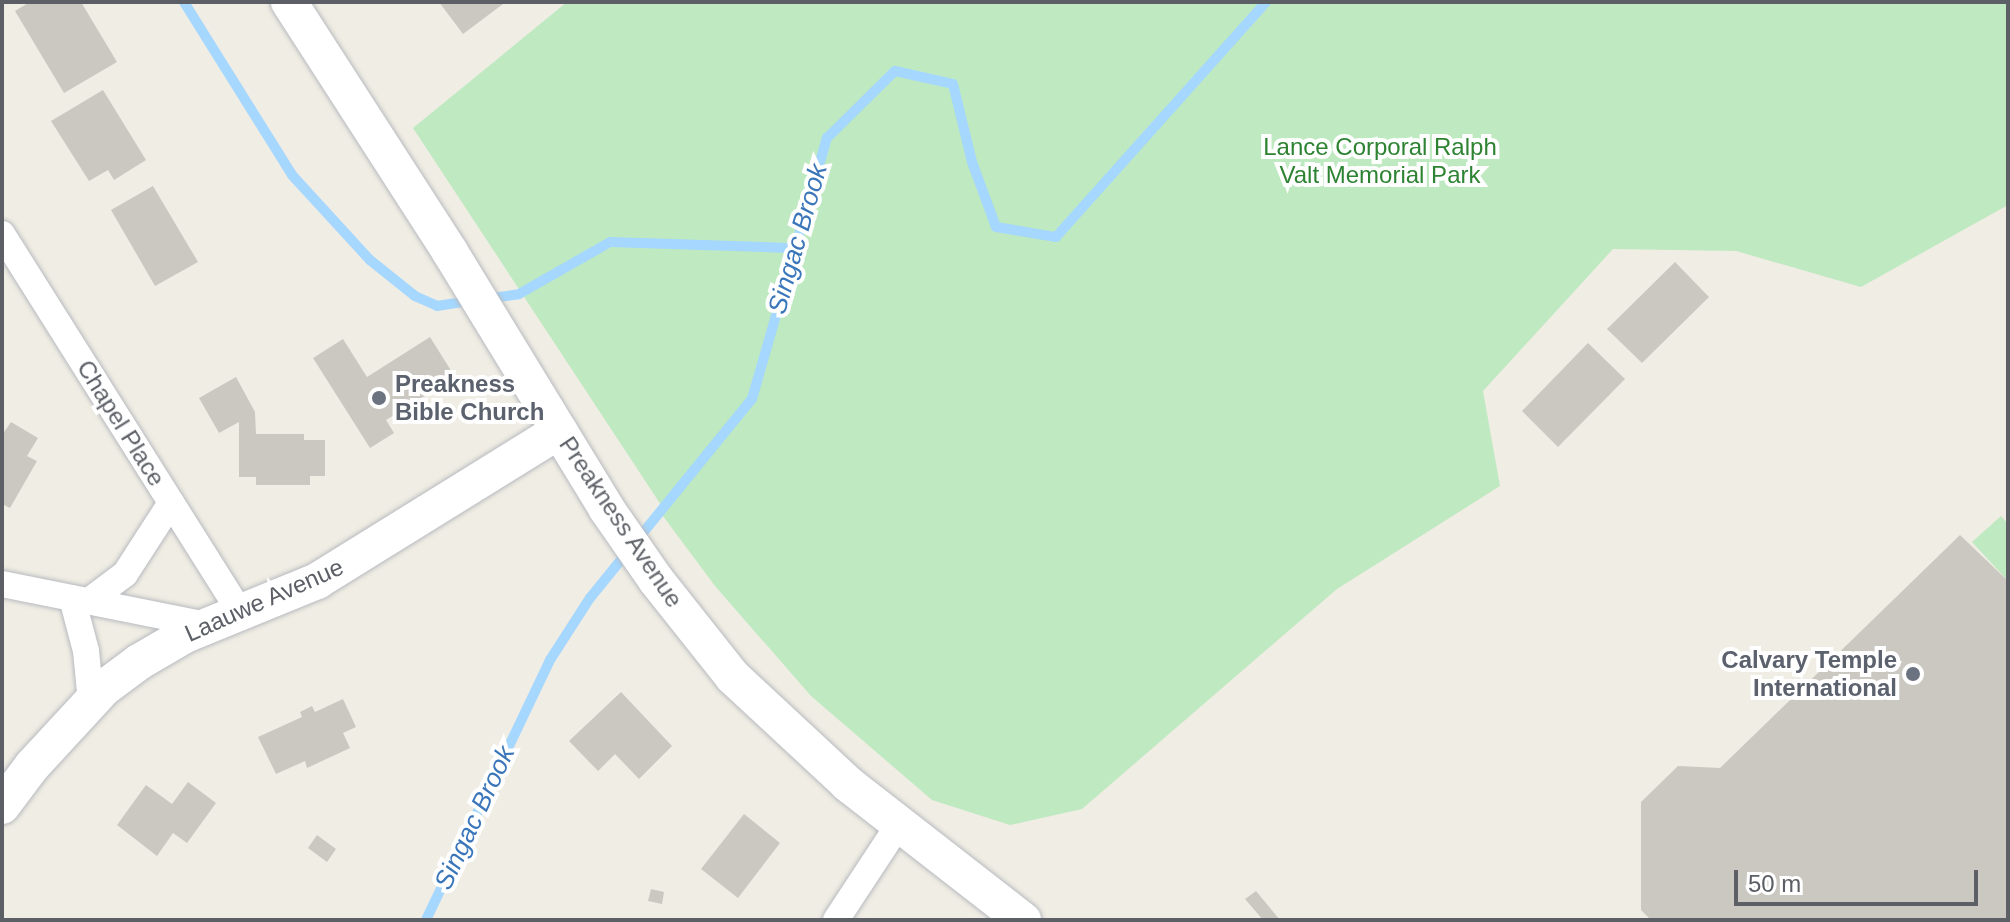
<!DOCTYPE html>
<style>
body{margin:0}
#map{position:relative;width:2010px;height:922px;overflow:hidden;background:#f0ede4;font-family:Arial,sans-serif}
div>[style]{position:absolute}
.green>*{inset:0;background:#bfe9c0}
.stream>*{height:10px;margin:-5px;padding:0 5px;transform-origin:5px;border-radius:5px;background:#a5d7ff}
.building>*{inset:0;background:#cbc8c1}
.roads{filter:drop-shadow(0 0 2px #b7babf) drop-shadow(0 0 2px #b7babf)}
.street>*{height:26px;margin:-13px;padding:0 13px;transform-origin:13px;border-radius:13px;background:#fff}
.secondary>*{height:36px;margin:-18px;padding:0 18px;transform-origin:18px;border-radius:18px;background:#fff}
.dots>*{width:22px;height:22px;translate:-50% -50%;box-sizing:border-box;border:4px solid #fff;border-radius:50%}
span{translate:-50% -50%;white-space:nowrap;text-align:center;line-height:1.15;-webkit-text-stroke:8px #fff;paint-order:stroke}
.park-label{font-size:24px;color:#2e8333}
.worship-label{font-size:24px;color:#5b616d;font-weight:700}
.left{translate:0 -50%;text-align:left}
.right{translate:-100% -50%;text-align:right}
.street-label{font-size:24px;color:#5c6066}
.water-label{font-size:26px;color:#3a76b9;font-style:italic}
.frame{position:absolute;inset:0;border:4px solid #5c6066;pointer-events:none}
.scale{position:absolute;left:1734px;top:870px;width:244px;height:36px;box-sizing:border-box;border:4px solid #5c6066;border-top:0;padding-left:10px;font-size:24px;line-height:28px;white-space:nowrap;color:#5c6066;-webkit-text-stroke:6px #fff;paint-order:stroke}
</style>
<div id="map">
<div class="green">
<i style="clip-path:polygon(567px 2px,2008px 2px,2008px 205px,1861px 287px,1736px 251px,1613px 249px,1483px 391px,1500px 486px,1337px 589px,1082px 809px,1010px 825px,932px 800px,811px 696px,715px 586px,660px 512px,663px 508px,413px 128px)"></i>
<i style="clip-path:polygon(2001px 516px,2008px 524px,2008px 581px,1972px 542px)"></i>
</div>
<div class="stream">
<i style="left:184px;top:2px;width:204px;rotate:58deg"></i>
<i style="left:292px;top:175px;width:115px;rotate:47.5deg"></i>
<i style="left:370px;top:260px;width:58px;rotate:38.7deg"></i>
<i style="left:415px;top:296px;width:24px;rotate:24deg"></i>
<i style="left:437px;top:306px;width:33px;rotate:-9deg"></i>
<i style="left:485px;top:299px;width:34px;rotate:-8deg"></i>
<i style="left:519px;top:294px;width:105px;rotate:-29.7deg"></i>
<i style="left:610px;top:242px;width:185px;rotate:1.9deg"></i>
<i style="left:426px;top:920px;width:288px;rotate:-64.5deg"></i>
<i style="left:550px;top:660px;width:74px;rotate:-57.2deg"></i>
<i style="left:590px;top:598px;width:257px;rotate:-50.9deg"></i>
<i style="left:752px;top:399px;width:272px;rotate:-74deg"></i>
<i style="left:827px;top:138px;width:95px;rotate:-44.6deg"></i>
<i style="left:895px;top:71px;width:59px;rotate:12.6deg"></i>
<i style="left:953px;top:84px;width:80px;rotate:76.3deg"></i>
<i style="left:972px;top:162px;width:69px;rotate:69.7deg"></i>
<i style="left:996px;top:227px;width:61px;rotate:9.5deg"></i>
<i style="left:1056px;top:237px;width:315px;rotate:-48.2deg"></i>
</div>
<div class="building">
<i style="clip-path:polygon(30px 2px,81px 2px,117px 62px,64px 93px,15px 11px)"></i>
<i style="clip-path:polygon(439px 2px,502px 2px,503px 4px,463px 34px)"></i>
<i style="clip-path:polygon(103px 90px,146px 160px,114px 180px,108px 170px,89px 181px,51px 121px)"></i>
<i style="clip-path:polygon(153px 186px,198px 262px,155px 286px,111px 210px)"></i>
<i style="clip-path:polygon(1675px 262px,1709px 297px,1642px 363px,1607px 329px)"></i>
<i style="clip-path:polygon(430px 337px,455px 377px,386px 420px,394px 433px,370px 448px,313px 358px,343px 339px,367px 377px)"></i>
<i style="clip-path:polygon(1588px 343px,1625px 379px,1558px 447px,1522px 411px)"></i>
<i style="clip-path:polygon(236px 377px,255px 412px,256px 434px,304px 434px,304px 440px,325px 440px,325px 476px,310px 476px,310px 485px,256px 485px,256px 477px,239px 477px,239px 422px,219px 433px,199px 398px)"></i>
<i style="clip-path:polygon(11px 422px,38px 438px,27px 456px,37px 461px,10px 508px,2px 504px,2px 435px)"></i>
<i style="clip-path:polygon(1960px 535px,2008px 581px,2008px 920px,1651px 920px,1641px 910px,1641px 802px,1678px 766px,1720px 768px)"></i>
<i style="clip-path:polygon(621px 692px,672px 746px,639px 779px,615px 754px,598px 771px,569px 741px)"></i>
<i style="clip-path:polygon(343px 699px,356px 727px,343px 733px,350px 748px,307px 768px,305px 761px,276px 774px,258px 737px,302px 717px,300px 712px,312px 706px,315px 712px)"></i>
<i style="clip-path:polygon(188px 782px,216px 803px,187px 843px,173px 833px,157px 856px,117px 825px,146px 785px,172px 804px)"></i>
<i style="clip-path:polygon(744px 814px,780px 843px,738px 898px,701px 869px)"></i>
<i style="clip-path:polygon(317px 835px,336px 849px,327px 862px,308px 848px)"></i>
<i style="clip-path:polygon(651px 889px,664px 892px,662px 904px,648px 901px)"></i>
<i style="clip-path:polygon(1256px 891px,1280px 920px,1263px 920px,1245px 899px)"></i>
</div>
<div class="roads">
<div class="street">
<i style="left:2px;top:234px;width:447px;rotate:57.8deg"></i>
<i style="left:2px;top:584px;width:210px;rotate:11.3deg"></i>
<i style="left:72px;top:598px;width:55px;rotate:75.2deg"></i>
<i style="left:86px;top:651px;width:51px;rotate:84.4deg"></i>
<i style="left:89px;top:601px;width:45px;rotate:-36.9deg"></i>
<i style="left:125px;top:574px;width:85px;rotate:-57.1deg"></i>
<i style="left:836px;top:920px;width:115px;rotate:-56.7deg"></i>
</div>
<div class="secondary">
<i style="left:289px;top:2px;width:297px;rotate:57.2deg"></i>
<i style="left:450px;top:252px;width:300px;rotate:58.6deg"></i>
<i style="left:606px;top:508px;width:88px;rotate:55.2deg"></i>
<i style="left:656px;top:580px;width:124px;rotate:51.6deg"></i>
<i style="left:733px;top:677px;width:157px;rotate:42.9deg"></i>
<i style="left:848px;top:784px;width:222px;rotate:37.9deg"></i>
<i style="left:2px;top:806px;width:50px;rotate:-53.1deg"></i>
<i style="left:32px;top:766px;width:106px;rotate:-47.3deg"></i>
<i style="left:104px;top:688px;width:44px;rotate:-36.6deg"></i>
<i style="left:139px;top:662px;width:53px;rotate:-30.4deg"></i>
<i style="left:185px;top:635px;width:143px;rotate:-22.2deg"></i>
<i style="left:317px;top:581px;width:285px;rotate:-31.8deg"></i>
</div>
</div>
<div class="dots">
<i style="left:379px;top:398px;background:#6b7280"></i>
<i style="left:1913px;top:674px;background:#6b7280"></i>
</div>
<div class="park-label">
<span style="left:1380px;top:161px">Lance Corporal Ralph<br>Valt Memorial Park</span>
</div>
<div class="worship-label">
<span class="left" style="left:395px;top:398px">Preakness<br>Bible Church</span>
<span class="right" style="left:1897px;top:674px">Calvary Temple<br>International</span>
</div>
<div class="street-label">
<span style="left:121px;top:423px;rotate:58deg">Chapel Place</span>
<span style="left:621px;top:522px;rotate:56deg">Preakness Avenue</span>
<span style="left:264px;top:600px;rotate:-24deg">Laauwe Avenue</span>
</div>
<div class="water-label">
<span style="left:798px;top:239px;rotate:-74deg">Singac Brook</span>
<span style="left:475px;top:818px;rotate:-65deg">Singac Brook</span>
</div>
<div class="frame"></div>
<div class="scale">50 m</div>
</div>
